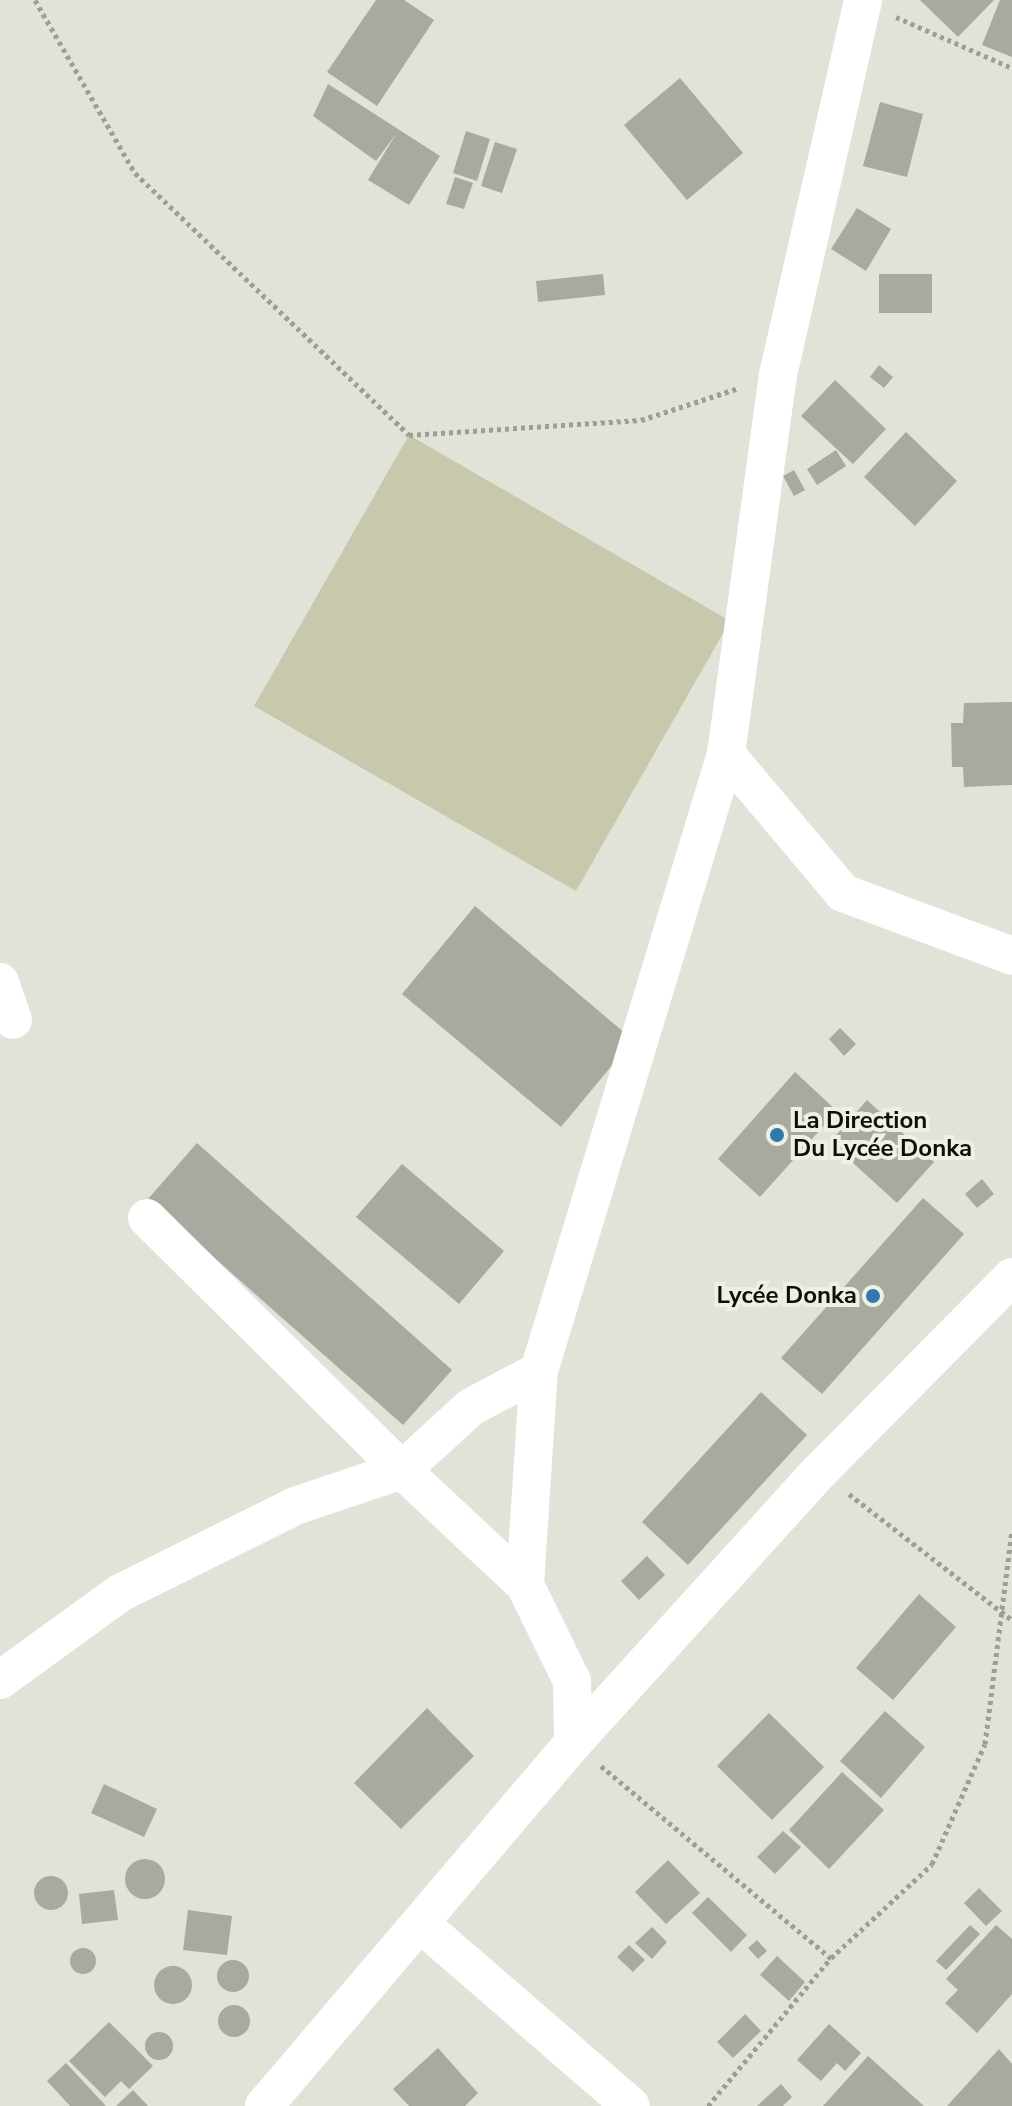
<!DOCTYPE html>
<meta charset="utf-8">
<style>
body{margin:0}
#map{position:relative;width:1012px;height:2106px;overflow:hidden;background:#e1e2d8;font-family:"Nunito Sans",sans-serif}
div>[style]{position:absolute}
.green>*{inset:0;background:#c7c8ac}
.building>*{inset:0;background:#a9a9a0}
.round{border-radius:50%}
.path>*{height:5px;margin-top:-2.5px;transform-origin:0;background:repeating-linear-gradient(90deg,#9d9e96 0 4px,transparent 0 8px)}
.minor>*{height:38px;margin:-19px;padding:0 19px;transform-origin:19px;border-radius:19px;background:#fff}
.dots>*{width:22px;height:22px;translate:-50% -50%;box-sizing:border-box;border:4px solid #eeefe5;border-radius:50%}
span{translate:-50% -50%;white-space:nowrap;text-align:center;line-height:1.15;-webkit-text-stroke:8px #eeefe5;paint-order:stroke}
.poi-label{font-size:24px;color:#0e0e0b;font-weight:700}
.left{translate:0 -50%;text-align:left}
.right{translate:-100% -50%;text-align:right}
</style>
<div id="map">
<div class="green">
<i style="clip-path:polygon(409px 435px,730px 621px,576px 891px,254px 706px)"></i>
</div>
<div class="building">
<i style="clip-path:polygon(376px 0,404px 0,434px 20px,377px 106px,327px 72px)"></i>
<i style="clip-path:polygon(920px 0,994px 0,958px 37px)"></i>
<i style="clip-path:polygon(1000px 0,1012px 0,1012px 57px,982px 45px)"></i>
<i style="clip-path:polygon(680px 78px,743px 153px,687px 200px,624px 125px)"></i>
<i style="clip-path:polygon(328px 84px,440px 156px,409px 205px,368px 180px,396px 134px,376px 161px,313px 116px)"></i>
<i style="clip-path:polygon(880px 102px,923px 114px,907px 177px,863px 166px)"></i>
<i style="clip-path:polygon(466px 131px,490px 139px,477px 181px,453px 173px)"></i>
<i style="clip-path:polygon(495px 142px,517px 149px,502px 193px,481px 186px)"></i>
<i style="clip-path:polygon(455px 177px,473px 183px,464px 209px,446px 204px)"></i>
<i style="clip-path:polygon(857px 208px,891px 229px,866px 271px,831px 249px)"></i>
<i style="clip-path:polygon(603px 274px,605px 295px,538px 302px,536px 281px)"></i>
<i style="clip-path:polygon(879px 274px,932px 274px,932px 313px,879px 313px)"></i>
<i style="clip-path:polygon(879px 365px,893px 377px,884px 388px,870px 377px)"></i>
<i style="clip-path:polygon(835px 380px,886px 429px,853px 464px,801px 416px)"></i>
<i style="clip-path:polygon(906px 432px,957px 481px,915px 526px,864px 477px)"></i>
<i style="clip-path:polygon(836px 450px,846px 466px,817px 485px,807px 469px)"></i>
<i style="clip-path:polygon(794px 470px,805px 490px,794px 496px,783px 476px)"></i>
<i style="clip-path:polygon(1012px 702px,1012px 785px,964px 787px,963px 767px,952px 767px,951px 723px,963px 723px,964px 703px)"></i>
<i style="clip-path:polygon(475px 906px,633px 1040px,561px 1127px,402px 994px)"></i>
<i style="clip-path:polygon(840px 1028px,856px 1044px,844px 1056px,829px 1039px)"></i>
<i style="clip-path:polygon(795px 1072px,837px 1111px,760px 1197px,718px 1159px)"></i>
<i style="clip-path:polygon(867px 1100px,934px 1162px,897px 1203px,830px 1142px)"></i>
<i style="clip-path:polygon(197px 1143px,452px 1370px,403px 1425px,148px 1199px)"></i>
<i style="clip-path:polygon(402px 1164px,504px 1251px,459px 1304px,356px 1217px)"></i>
<i style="clip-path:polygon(982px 1179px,994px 1194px,977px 1208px,965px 1194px)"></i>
<i style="clip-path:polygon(923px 1198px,964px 1234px,822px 1394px,781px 1358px)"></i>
<i style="clip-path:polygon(761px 1392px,807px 1435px,688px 1565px,642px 1522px)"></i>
<i style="clip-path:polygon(647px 1556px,665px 1575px,639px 1600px,621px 1581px)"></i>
<i style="clip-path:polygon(919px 1594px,956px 1627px,893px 1700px,856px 1668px)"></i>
<i style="clip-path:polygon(427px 1708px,474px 1756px,401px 1829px,354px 1783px)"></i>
<i style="clip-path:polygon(885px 1711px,925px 1747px,881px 1798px,840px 1761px)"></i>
<i style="clip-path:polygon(769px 1713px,824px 1767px,772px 1820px,717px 1766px)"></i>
<i style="clip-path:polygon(842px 1772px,884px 1810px,829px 1869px,789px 1830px)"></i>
<i style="clip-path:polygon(104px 1784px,157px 1809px,144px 1837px,91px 1813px)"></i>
<i style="clip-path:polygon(783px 1831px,801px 1847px,775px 1874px,757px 1857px)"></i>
<i class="round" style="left:125px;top:1859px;width:40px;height:40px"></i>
<i style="clip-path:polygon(668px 1860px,700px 1893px,666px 1924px,635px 1892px)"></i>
<i class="round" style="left:34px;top:1876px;width:34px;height:34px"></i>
<i style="clip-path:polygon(979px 1888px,1002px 1911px,986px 1926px,964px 1903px)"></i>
<i style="clip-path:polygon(114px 1890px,118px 1920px,82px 1924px,79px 1894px)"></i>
<i style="clip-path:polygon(708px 1897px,747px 1935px,731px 1952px,692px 1913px)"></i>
<i style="clip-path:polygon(188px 1910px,232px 1916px,227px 1955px,183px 1950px)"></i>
<i style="clip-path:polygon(970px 1925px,980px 1934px,946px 1970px,936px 1961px)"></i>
<i style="clip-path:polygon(996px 1925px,1012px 1939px,1012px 1994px,977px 2033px,945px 2003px,958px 1990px,946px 1979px)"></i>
<i style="clip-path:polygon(652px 1927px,667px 1942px,652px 1959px,635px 1943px)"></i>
<i style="clip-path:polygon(757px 1940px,767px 1951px,758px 1959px,748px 1948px)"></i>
<i style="clip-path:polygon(629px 1945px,645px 1960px,633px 1972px,617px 1957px)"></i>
<i class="round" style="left:70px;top:1948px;width:26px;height:26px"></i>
<i style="clip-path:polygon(777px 1956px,805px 1982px,789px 2001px,760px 1975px)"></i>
<i class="round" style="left:217px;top:1960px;width:32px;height:32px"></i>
<i class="round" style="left:154px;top:1966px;width:38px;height:38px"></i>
<i class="round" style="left:218px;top:2005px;width:32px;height:32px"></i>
<i style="clip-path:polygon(745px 2014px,761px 2031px,733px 2058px,717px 2042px)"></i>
<i style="clip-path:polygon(109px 2022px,153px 2066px,129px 2089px,121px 2081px,105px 2097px,69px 2061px)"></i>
<i style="clip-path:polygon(829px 2024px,861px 2053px,845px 2071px,837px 2063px,821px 2081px,797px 2060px)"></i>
<i class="round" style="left:145px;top:2032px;width:28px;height:28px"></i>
<i style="clip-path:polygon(438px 2048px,478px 2093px,465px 2106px,409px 2106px,393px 2089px)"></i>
<i style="clip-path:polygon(999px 2049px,1012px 2064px,1012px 2106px,947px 2106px)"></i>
<i style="clip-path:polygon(868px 2056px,924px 2106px,823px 2106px)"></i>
<i style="clip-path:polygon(66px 2063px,106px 2106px,70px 2106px,47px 2081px)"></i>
<i style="clip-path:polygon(781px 2084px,792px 2097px,783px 2106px,757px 2106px)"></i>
<i style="clip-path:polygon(133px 2090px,148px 2106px,116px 2106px)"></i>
</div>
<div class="path">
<i style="left:35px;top:0;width:200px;rotate:60deg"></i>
<i style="left:135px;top:173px;width:379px;rotate:43.7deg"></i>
<i style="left:409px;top:435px;width:232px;rotate:-3.7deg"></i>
<i style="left:641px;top:420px;width:103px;rotate:-18.1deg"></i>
<i style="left:896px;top:17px;width:127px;rotate:23.7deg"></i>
<i style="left:849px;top:1494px;width:206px;rotate:37.7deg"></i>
<i style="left:601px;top:1766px;width:300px;rotate:39.9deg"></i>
<i style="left:708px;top:2106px;width:192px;rotate:-50.3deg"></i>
<i style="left:831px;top:1958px;width:138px;rotate:-42.9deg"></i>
<i style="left:932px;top:1864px;width:131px;rotate:-66.2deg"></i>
<i style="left:985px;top:1744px;width:215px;rotate:-82.8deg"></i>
</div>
<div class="minor">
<i style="left:726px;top:754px;width:182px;rotate:49.9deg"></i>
<i style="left:843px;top:893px;width:180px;rotate:20.4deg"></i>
<i style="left:0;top:982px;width:40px;rotate:71.1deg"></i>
<i style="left:147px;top:1218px;width:359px;rotate:44.7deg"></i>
<i style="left:402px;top:1470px;width:93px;rotate:-42.4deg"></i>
<i style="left:471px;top:1407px;width:77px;rotate:-27.9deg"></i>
<i style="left:0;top:1680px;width:148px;rotate:-35.9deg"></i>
<i style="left:120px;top:1593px;width:195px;rotate:-26.4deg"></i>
<i style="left:295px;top:1506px;width:113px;rotate:-18.6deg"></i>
<i style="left:402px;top:1470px;width:168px;rotate:43.1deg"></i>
<i style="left:573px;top:1743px;width:62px;rotate:-90.9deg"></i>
<i style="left:572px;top:1681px;width:107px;rotate:-116.1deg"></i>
<i style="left:525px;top:1585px;width:214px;rotate:-86.3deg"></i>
<i style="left:539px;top:1371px;width:645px;rotate:-73.14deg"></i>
<i style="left:726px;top:754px;width:383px;rotate:-82.2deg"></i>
<i style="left:778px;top:375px;width:385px;rotate:-77.2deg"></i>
<i style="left:422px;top:1925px;width:276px;rotate:40.9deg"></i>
<i style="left:264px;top:2106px;width:477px;rotate:-49.6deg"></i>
<i style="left:573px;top:1743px;width:367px;rotate:-47.8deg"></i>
<i style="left:820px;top:1471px;width:273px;rotate:-45.3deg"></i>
</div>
<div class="dots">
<i style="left:777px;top:1135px;background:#3178ad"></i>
<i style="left:873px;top:1296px;background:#3178ad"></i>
</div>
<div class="poi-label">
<span class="left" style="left:793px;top:1135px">La Direction<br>Du Lycée Donka</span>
<span class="right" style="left:857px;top:1296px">Lycée Donka</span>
</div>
</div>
